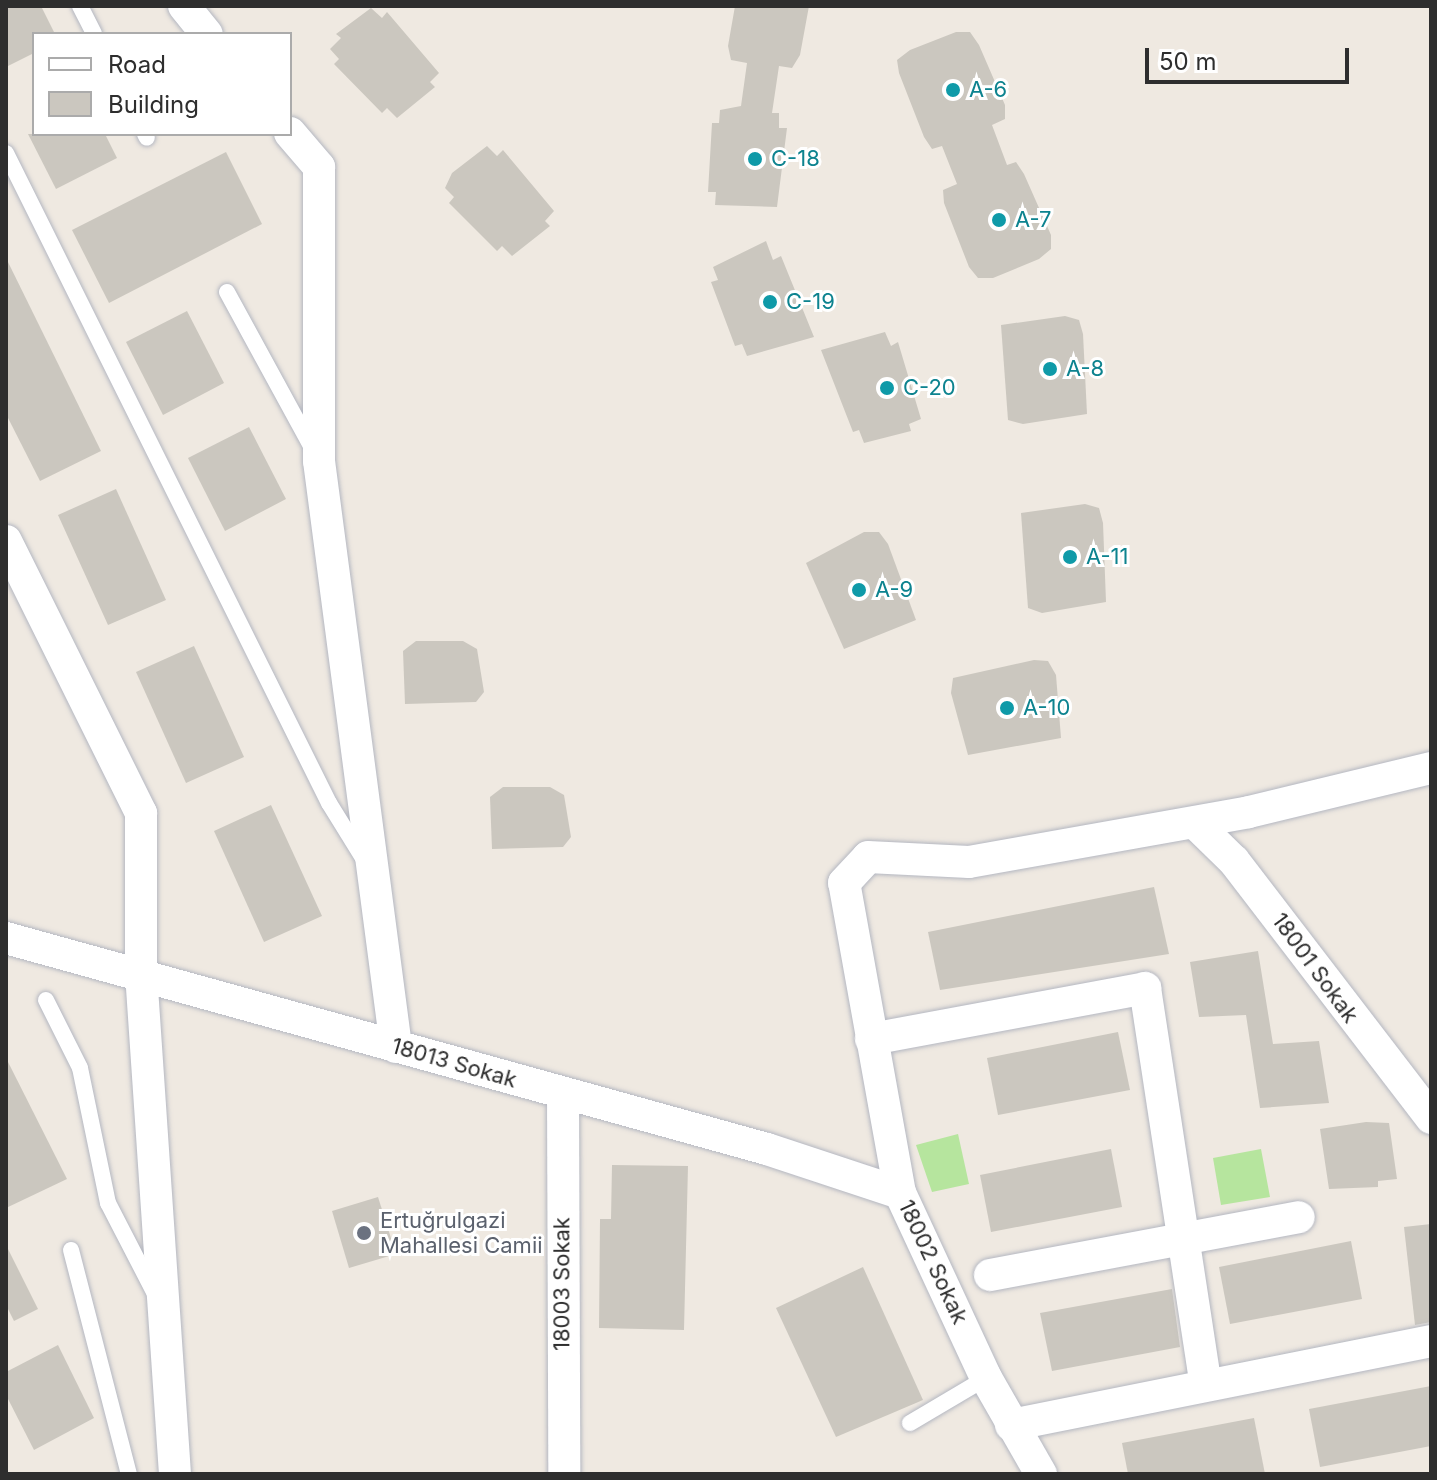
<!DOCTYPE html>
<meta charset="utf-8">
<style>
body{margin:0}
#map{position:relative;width:1437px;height:1480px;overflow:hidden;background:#efe9e1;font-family:Inter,sans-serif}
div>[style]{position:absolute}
.green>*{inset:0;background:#b6e59e}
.building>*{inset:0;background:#cbc7bf}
.roads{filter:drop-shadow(0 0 2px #b4b7c1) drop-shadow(0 0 2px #b4b7c1)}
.service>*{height:16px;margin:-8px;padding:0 8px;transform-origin:8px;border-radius:8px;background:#fff}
.minor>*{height:32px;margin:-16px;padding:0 16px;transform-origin:16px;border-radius:16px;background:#fff}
.dots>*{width:22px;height:22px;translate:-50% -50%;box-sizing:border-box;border:4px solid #fff;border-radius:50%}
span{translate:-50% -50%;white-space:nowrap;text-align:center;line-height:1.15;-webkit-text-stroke:6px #fff;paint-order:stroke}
.culture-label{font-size:22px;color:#0d838f}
.left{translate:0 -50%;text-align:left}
.street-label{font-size:22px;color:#2e2e2e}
.worship-label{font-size:22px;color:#5b616d}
.frame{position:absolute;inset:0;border:8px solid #2e2e2e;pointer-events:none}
.legend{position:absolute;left:32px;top:32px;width:260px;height:104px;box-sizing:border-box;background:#fff;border:2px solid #ababab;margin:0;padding:10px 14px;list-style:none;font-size:24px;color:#2e2e2e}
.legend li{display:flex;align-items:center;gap:16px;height:40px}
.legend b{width:40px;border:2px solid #ababab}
.scale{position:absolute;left:1145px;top:48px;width:204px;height:36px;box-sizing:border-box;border:4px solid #2e2e2e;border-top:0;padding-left:10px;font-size:24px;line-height:28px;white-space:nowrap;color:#2e2e2e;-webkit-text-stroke:6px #fff;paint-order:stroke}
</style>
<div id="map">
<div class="green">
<i style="clip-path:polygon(958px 1134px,969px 1184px,932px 1192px,916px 1145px)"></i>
<i style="clip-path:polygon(1261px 1149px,1270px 1197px,1221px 1205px,1213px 1158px)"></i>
</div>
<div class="building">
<i style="clip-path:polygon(6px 6px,41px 6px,55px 34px,34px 34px,34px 53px,6px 67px)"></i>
<i style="clip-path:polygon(735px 6px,809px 6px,800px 55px,792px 68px,779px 66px,772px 113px,779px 113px,779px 128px,787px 128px,777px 207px,715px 205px,716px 192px,708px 192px,712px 123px,719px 123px,720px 110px,741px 106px,747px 63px,731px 60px,728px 46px)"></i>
<i style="clip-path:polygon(371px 8px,382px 18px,387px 12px,439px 73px,430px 82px,435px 87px,397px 118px,387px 108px,382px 113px,334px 64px,339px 59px,330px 49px,341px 38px,336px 34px)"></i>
<i style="clip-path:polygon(956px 32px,970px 32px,979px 45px,1005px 105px,1005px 119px,992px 125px,1007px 165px,1016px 162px,1024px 174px,1051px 235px,1051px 249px,1039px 259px,993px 278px,978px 278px,969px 267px,944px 203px,943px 190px,957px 184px,942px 146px,932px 149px,924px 137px,899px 73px,897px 60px,910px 50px)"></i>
<i style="clip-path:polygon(28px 134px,105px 134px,117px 158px,56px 189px)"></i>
<i style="clip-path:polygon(487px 146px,497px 156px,503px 150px,554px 211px,545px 221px,550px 226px,512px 256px,502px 246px,497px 251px,449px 203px,454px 197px,445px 188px,452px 173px)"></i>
<i style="clip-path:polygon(226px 152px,262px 224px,109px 303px,72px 230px)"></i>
<i style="clip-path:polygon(766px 241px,773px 260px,781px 256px,814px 337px,747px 356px,742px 344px,735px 346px,711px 282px,718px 280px,713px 267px)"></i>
<i style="clip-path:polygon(6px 258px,101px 451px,40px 481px,6px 414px)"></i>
<i style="clip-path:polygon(187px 311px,224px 383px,163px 415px,126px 342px)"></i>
<i style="clip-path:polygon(1065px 316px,1079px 320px,1083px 334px,1087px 414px,1023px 424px,1008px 420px,1001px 325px)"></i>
<i style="clip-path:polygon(885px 332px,891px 346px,898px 342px,921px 419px,909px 424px,911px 431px,864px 443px,859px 430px,853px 432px,821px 350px)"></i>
<i style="clip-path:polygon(249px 427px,286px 499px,225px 531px,188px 458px)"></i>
<i style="clip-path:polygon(116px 489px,166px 600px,108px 625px,58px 515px)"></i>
<i style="clip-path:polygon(1085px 504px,1099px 508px,1103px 523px,1106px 602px,1042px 613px,1028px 608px,1021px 513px)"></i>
<i style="clip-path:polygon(864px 532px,879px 532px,888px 544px,916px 620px,844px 649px,806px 563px)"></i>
<i style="clip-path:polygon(416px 641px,463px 641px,477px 649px,484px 692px,476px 702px,405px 704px,403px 651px)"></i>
<i style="clip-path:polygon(194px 646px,244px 757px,186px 783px,136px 672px)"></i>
<i style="clip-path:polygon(1034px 660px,1048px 661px,1056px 675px,1061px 738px,968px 755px,951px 693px,953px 678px)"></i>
<i style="clip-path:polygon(503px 787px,550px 787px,564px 795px,571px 837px,563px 847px,492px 849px,490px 797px)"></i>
<i style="clip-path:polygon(271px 805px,322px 916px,264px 942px,214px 831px)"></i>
<i style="clip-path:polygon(1154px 887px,1169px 954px,940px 990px,928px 932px)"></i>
<i style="clip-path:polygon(1258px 951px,1273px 1044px,1319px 1041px,1329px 1103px,1260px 1108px,1246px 1015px,1199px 1017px,1190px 962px)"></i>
<i style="clip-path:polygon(1118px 1032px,1130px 1090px,998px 1115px,987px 1058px)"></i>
<i style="clip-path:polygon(6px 1058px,67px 1179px,6px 1208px)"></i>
<i style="clip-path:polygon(1366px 1122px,1389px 1123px,1397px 1179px,1378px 1181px,1378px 1187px,1329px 1189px,1320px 1129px)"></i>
<i style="clip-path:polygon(1111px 1149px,1122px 1207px,991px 1232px,980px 1175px)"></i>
<i style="clip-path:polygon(612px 1165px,688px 1166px,684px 1330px,599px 1328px,600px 1219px,611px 1219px)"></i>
<i style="clip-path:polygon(378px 1197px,396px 1254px,349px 1268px,332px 1211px)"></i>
<i style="clip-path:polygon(1431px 1224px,1431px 1322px,1415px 1325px,1404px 1227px)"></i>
<i style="clip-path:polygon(1351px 1241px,1362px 1299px,1230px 1324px,1219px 1267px)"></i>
<i style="clip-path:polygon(6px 1245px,38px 1309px,14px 1321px,6px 1305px)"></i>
<i style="clip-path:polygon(863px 1267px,923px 1400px,836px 1437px,776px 1308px)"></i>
<i style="clip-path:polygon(1172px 1289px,1180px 1347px,1052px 1371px,1040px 1313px)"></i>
<i style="clip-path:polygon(58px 1345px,94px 1418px,34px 1450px,6px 1395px,6px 1372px)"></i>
<i style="clip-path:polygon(1431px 1386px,1431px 1446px,1320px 1467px,1309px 1409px)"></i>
<i style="clip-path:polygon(1254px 1418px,1265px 1474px,1128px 1474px,1122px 1443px)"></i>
</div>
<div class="roads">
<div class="service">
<i style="left:80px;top:6px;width:31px;rotate:63deg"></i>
<i style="left:145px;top:134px;width:4px;rotate:63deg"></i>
<i style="left:6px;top:153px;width:726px;rotate:63.58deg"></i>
<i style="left:329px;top:803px;width:65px;rotate:58.3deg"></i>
<i style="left:227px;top:292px;width:178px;rotate:61.4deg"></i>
<i style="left:46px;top:1000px;width:76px;rotate:63.4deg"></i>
<i style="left:80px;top:1068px;width:138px;rotate:78.3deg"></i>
<i style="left:108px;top:1203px;width:102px;rotate:62.7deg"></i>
<i style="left:71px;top:1250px;width:231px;rotate:75.5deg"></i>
<i style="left:910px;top:1423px;width:88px;rotate:-30.6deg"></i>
</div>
<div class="minor">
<i style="left:184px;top:6px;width:36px;rotate:51deg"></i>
<i style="left:290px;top:133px;width:45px;rotate:49.5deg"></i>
<i style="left:319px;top:167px;width:294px;rotate:90deg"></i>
<i style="left:319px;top:461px;width:591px;rotate:82.51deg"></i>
<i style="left:6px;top:541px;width:304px;rotate:63.6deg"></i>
<i style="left:141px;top:813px;width:160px;rotate:90deg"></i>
<i style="left:141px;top:973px;width:502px;rotate:86.12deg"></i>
<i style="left:1195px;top:823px;width:54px;rotate:44.3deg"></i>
<i style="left:1234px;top:861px;width:324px;rotate:52.5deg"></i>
<i style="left:6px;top:938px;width:790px;rotate:15.5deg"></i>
<i style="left:767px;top:1149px;width:140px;rotate:18.3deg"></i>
<i style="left:871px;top:1039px;width:279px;rotate:-10.5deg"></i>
<i style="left:1145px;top:988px;width:399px;rotate:81.3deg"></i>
<i style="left:563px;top:1093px;width:381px;rotate:89.8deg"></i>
<i style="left:990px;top:1275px;width:314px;rotate:-10.6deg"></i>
<i style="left:1011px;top:1425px;width:428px;rotate:-11.3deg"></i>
<i style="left:1041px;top:1474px;width:111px;rotate:-119.8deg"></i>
<i style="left:986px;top:1378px;width:204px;rotate:-114.9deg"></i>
<i style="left:900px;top:1193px;width:315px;rotate:-100.2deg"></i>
<i style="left:844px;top:883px;width:35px;rotate:-47deg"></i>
<i style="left:868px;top:857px;width:101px;rotate:2.8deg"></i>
<i style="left:969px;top:862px;width:284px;rotate:-10.1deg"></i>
<i style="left:1249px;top:812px;width:187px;rotate:-13.6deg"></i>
</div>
</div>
<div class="dots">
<i style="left:953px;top:90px;background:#0f9aa8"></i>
<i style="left:755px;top:159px;background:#0f9aa8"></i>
<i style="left:999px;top:220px;background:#0f9aa8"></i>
<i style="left:770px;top:302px;background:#0f9aa8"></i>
<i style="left:1050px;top:369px;background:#0f9aa8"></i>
<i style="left:887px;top:388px;background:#0f9aa8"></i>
<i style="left:1070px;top:557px;background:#0f9aa8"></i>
<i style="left:859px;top:590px;background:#0f9aa8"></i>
<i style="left:1007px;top:708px;background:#0f9aa8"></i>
<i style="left:364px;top:1233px;background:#6b7280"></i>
</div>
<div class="culture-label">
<span class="left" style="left:969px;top:90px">A-6</span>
<span class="left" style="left:771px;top:159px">C-18</span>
<span class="left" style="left:1015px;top:220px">A-7</span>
<span class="left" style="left:786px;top:302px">C-19</span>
<span class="left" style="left:1066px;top:369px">A-8</span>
<span class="left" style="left:903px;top:388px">C-20</span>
<span class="left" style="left:1086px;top:557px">A-11</span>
<span class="left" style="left:875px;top:590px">A-9</span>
<span class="left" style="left:1023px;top:708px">A-10</span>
</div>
<div class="street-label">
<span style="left:1315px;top:968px;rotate:54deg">18001 Sokak</span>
<span style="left:454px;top:1063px;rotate:16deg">18013 Sokak</span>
<span style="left:933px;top:1262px;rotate:65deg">18002 Sokak</span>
<span style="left:562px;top:1284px;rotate:-90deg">18003 Sokak</span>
</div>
<div class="worship-label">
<span class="left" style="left:380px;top:1233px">Ertuğrulgazi<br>Mahallesi Camii</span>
</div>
<div class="frame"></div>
<ul class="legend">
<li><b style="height:10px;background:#fff"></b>Road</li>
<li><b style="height:22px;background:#cbc7bf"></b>Building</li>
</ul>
<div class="scale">50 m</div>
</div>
